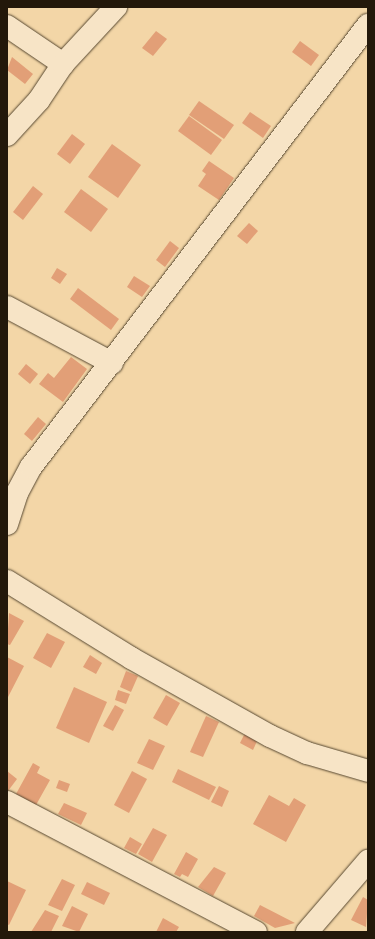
<!DOCTYPE html>
<style>
body{margin:0}
#map{position:relative;width:375px;height:939px;overflow:hidden;background:#f3d6a7;font-family:Vollkorn,serif}
div>[style]{position:absolute}
.building>*{inset:0;background:#e29f77}
.roads{filter:drop-shadow(0 0 1px #574831) drop-shadow(0 0 1px #574831)}
.minor>*{height:22px;margin:-11px;padding:0 11px;transform-origin:11px;border-radius:11px;background:#f7e4c6}
span{translate:-50% -50%;white-space:nowrap;text-align:center;line-height:1.15;-webkit-text-stroke:4px #f7e4c6;paint-order:stroke}
.frame{position:absolute;inset:0;border:8px solid #23180a;pointer-events:none}
</style>
<div id="map">
<div class="building">
<i style="clip-path:polygon(156px 31px,167px 39px,153px 56px,142px 48px)"></i>
<i style="clip-path:polygon(300px 41px,319px 55px,311px 66px,292px 52px)"></i>
<i style="clip-path:polygon(12px 57px,33px 74px,25px 84px,7px 70px)"></i>
<i style="clip-path:polygon(199px 101px,234px 125px,224px 139px,189px 115px)"></i>
<i style="clip-path:polygon(250px 112px,271px 126px,263px 138px,242px 123px)"></i>
<i style="clip-path:polygon(189px 116px,222px 140px,211px 155px,178px 131px)"></i>
<i style="clip-path:polygon(72px 134px,85px 144px,70px 164px,57px 154px)"></i>
<i style="clip-path:polygon(112px 144px,141px 165px,118px 198px,88px 177px)"></i>
<i style="clip-path:polygon(209px 161px,234px 178px,219px 200px,198px 186px,206px 174px,202px 171px)"></i>
<i style="clip-path:polygon(33px 186px,43px 194px,23px 220px,13px 212px)"></i>
<i style="clip-path:polygon(81px 189px,108px 209px,91px 232px,64px 212px)"></i>
<i style="clip-path:polygon(249px 223px,258px 231px,247px 244px,237px 236px)"></i>
<i style="clip-path:polygon(170px 241px,179px 248px,165px 267px,156px 260px)"></i>
<i style="clip-path:polygon(57px 268px,67px 274px,60px 284px,51px 278px)"></i>
<i style="clip-path:polygon(134px 276px,150px 286px,142px 297px,127px 287px)"></i>
<i style="clip-path:polygon(78px 288px,119px 319px,111px 330px,70px 299px)"></i>
<i style="clip-path:polygon(71px 357px,87px 369px,63px 402px,39px 384px,48px 373px,54px 378px)"></i>
<i style="clip-path:polygon(26px 364px,38px 374px,30px 384px,18px 374px)"></i>
<i style="clip-path:polygon(38px 417px,46px 424px,32px 441px,24px 434px)"></i>
<i style="clip-path:polygon(9px 613px,24px 621px,10px 645px,7px 644px)"></i>
<i style="clip-path:polygon(47px 633px,65px 642px,51px 668px,33px 658px)"></i>
<i style="clip-path:polygon(90px 655px,102px 663px,96px 674px,83px 667px)"></i>
<i style="clip-path:polygon(7px 657px,24px 666px,7px 699px)"></i>
<i style="clip-path:polygon(126px 671px,138px 676px,131px 692px,120px 687px)"></i>
<i style="clip-path:polygon(74px 687px,107px 702px,89px 743px,56px 728px)"></i>
<i style="clip-path:polygon(118px 690px,130px 694px,126px 704px,115px 700px)"></i>
<i style="clip-path:polygon(166px 695px,180px 703px,167px 726px,153px 718px)"></i>
<i style="clip-path:polygon(115px 705px,124px 710px,113px 731px,103px 726px)"></i>
<i style="clip-path:polygon(206px 716px,219px 722px,203px 757px,190px 752px)"></i>
<i style="clip-path:polygon(245px 733px,258px 739px,253px 750px,240px 743px)"></i>
<i style="clip-path:polygon(149px 739px,165px 746px,153px 770px,137px 763px)"></i>
<i style="clip-path:polygon(33px 763px,40px 767px,37px 773px,50px 780px,36px 805px,16px 794px)"></i>
<i style="clip-path:polygon(178px 769px,216px 787px,209px 800px,172px 782px)"></i>
<i style="clip-path:polygon(7px 771px,17px 779px,8px 791px,7px 789px)"></i>
<i style="clip-path:polygon(132px 771px,147px 779px,129px 813px,114px 805px)"></i>
<i style="clip-path:polygon(59px 780px,70px 784px,67px 792px,56px 788px)"></i>
<i style="clip-path:polygon(219px 786px,229px 791px,222px 807px,211px 802px)"></i>
<i style="clip-path:polygon(269px 795px,289px 806px,294px 798px,306px 805px,286px 842px,253px 824px)"></i>
<i style="clip-path:polygon(64px 803px,87px 813px,81px 825px,58px 814px)"></i>
<i style="clip-path:polygon(153px 828px,167px 835px,152px 862px,138px 854px)"></i>
<i style="clip-path:polygon(130px 837px,142px 844px,136px 854px,124px 848px)"></i>
<i style="clip-path:polygon(186px 852px,198px 859px,188px 877px,182px 874px,180px 877px,174px 874px)"></i>
<i style="clip-path:polygon(214px 867px,226px 873px,213px 896px,198px 887px)"></i>
<i style="clip-path:polygon(62px 879px,75px 885px,62px 911px,48px 905px)"></i>
<i style="clip-path:polygon(7px 881px,26px 890px,9px 925px,7px 924px)"></i>
<i style="clip-path:polygon(87px 882px,110px 893px,104px 905px,81px 894px)"></i>
<i style="clip-path:polygon(363px 897px,368px 900px,366px 927px,351px 920px)"></i>
<i style="clip-path:polygon(260px 905px,295px 923px,275px 928px,254px 916px)"></i>
<i style="clip-path:polygon(72px 906px,88px 914px,79px 932px,62px 926px)"></i>
<i style="clip-path:polygon(45px 910px,59px 916px,51px 932px,31px 932px)"></i>
<i style="clip-path:polygon(163px 918px,179px 927px,176px 932px,156px 932px)"></i>
</div>
<div class="roads">
<div class="minor">
<i style="left:7px;top:26px;width:68px;rotate:34.2deg"></i>
<i style="left:7px;top:135px;width:47px;rotate:-47.6deg"></i>
<i style="left:39px;top:100px;width:43px;rotate:-56.3deg"></i>
<i style="left:63px;top:64px;width:78px;rotate:-47.1deg"></i>
<i style="left:7px;top:307px;width:119px;rotate:28.1deg"></i>
<i style="left:7px;top:524px;width:33px;rotate:-72deg"></i>
<i style="left:17px;top:493px;width:30px;rotate:-62deg"></i>
<i style="left:31px;top:467px;width:556px;rotate:-52.68deg"></i>
<i style="left:7px;top:581px;width:146px;rotate:31.8deg"></i>
<i style="left:131px;top:658px;width:159px;rotate:29.3deg"></i>
<i style="left:270px;top:736px;width:41px;rotate:24.7deg"></i>
<i style="left:307px;top:753px;width:64px;rotate:16.4deg"></i>
<i style="left:7px;top:802px;width:281px;rotate:27.6deg"></i>
<i style="left:307px;top:932px;width:94px;rotate:-49.3deg"></i>
</div>
</div>
<div class="frame"></div>
</div>
